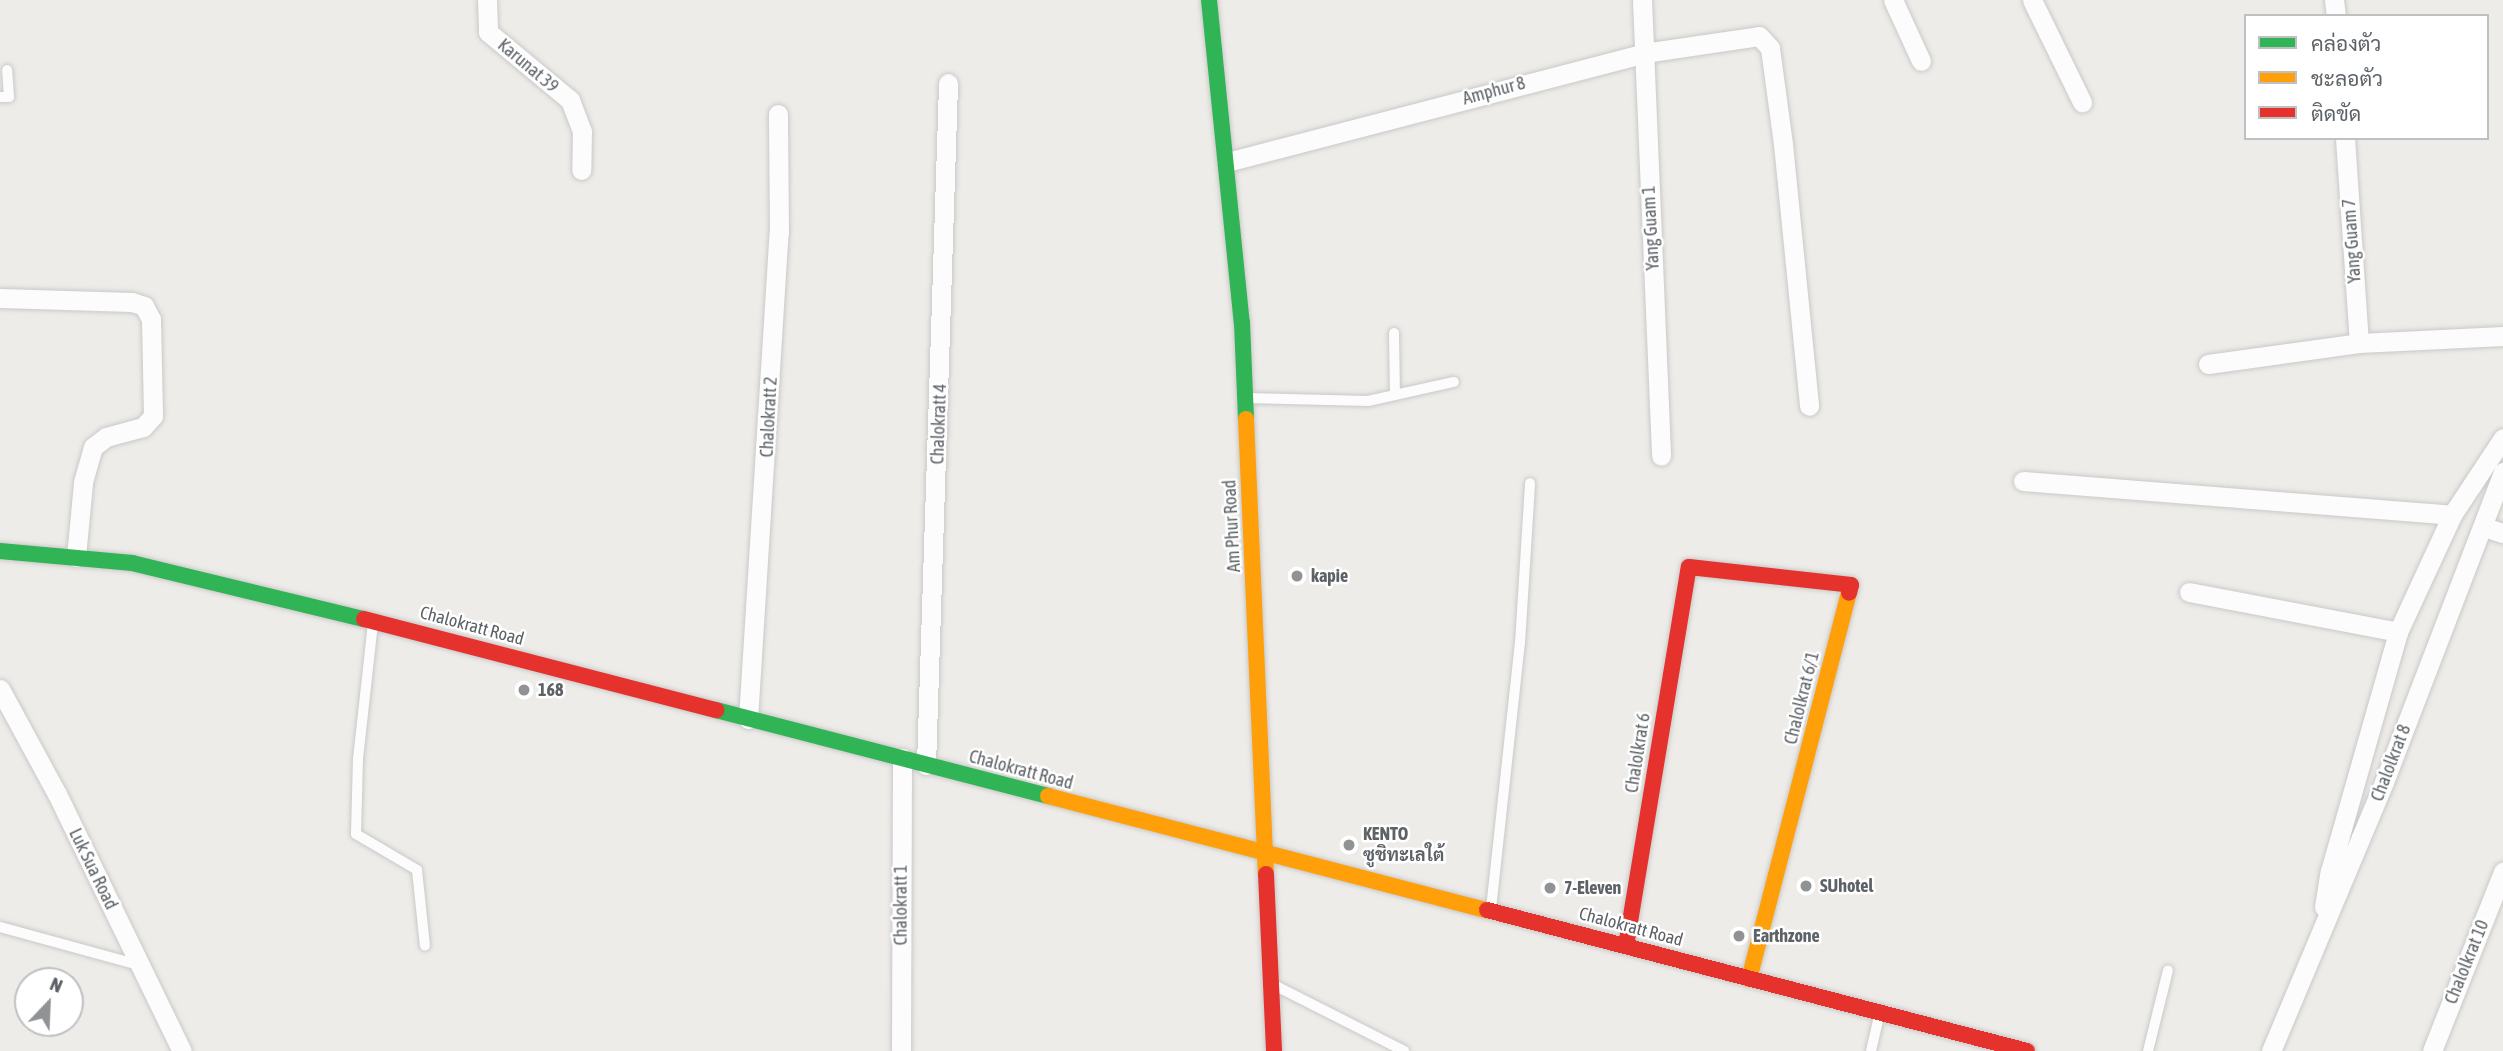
<!DOCTYPE html>
<meta charset="utf-8">
<style>
body{margin:0}
#map{position:relative;width:2503px;height:1051px;overflow:hidden;background:#eeece8;font-family:"Asap Condensed",Sarabun,sans-serif}
div>[style]{position:absolute}
.roads{filter:drop-shadow(0 0 2px #c9c9c9) drop-shadow(0 0 2px #c9c9c9)}
.lane>*{height:10px;margin:-5px;padding:0 5px;transform-origin:5px;border-radius:5px;background:#fcfcfc}
.street>*{height:19px;margin:-9.5px;padding:0 9.5px;transform-origin:9.5px;border-radius:9.5px;background:#fcfcfc}
.fast>*{height:16px;margin:-8px;padding:0 8px;transform-origin:8px;border-radius:8px;background:#30b455}
.slow>*{height:16px;margin:-8px;padding:0 8px;transform-origin:8px;border-radius:8px;background:#ff9f0a}
.jam>*{height:16px;margin:-8px;padding:0 8px;transform-origin:8px;border-radius:8px;background:#e5322d}
.dots>*{width:19px;height:19px;translate:-50% -50%;box-sizing:border-box;border:4px solid #fff;border-radius:50%}
span{translate:-50% -50%;white-space:nowrap;text-align:center;line-height:1.15;-webkit-text-stroke:5px #fff;paint-order:stroke}
.street-label{font-size:18px;color:#5d6267}
.poi-label{font-size:18px;color:#5d6267;font-weight:700}
.left{translate:0 -50%;text-align:left}
.legend{position:absolute;left:2244px;top:14px;width:245px;height:126px;box-sizing:border-box;background:#fff;border:2px solid #bec0c2;margin:0;padding:9px 12px;list-style:none;font-size:21px;color:#5d6267}
.legend li{display:flex;align-items:center;gap:14px;height:35px}
.legend b{width:35px;border:2px solid #bec0c2}
.north{position:absolute;left:14px;top:967px;width:70px;height:70px;box-sizing:border-box;background:#fff;border:2px solid #bec0c2;border-radius:50%;rotate:23deg;font-size:19px;font-weight:700;line-height:28px;text-align:center;color:#5d6267}
.north::after{content:'';display:block;margin:auto;width:24px;height:32px;background:#909294;clip-path:polygon(50% 0,100% 100%,50% 72%,0 100%)}
</style>
<div id="map">
<div class="roads">
<div class="lane">
<i style="left:0;top:97px;width:9px"></i>
<i style="left:9px;top:97px;width:27px;rotate:-94deg"></i>
<i style="left:1394px;top:333px;width:62px;rotate:89.1deg"></i>
<i style="left:1246px;top:398px;width:122px;rotate:1.4deg"></i>
<i style="left:1368px;top:401px;width:88px;rotate:-12.5deg"></i>
<i style="left:373px;top:623px;width:136px;rotate:96.3deg"></i>
<i style="left:358px;top:758px;width:76px;rotate:91.5deg"></i>
<i style="left:356px;top:834px;width:71px;rotate:30.5deg"></i>
<i style="left:417px;top:870px;width:76px;rotate:84deg"></i>
<i style="left:1491px;top:909px;width:268px;rotate:-83.8deg"></i>
<i style="left:1520px;top:643px;width:160px;rotate:-86.4deg"></i>
<i style="left:0;top:927px;width:144px;rotate:15.3deg"></i>
<i style="left:1274px;top:985px;width:146px;rotate:26.9deg"></i>
<i style="left:1871px;top:1051px;width:39px;rotate:-77deg"></i>
<i style="left:2148px;top:1051px;width:83px;rotate:-76.1deg"></i>
</div>
<div class="street">
<i style="left:487px;top:0;width:32px;rotate:88deg"></i>
<i style="left:488px;top:32px;width:107px;rotate:39.7deg"></i>
<i style="left:570px;top:100px;width:33px;rotate:69deg"></i>
<i style="left:582px;top:131px;width:39px;rotate:91deg"></i>
<i style="left:1642px;top:0;width:456px;rotate:87.6deg"></i>
<i style="left:1893px;top:0;width:67px;rotate:65.3deg"></i>
<i style="left:2032px;top:0;width:114px;rotate:63.9deg"></i>
<i style="left:2334px;top:0;width:16px;rotate:83deg"></i>
<i style="left:2345px;top:138px;width:205px;rotate:86.1deg"></i>
<i style="left:1227px;top:162px;width:431px;rotate:-14.6deg"></i>
<i style="left:1644px;top:53px;width:116px;rotate:-8.4deg"></i>
<i style="left:1759px;top:36px;width:16px;rotate:47deg"></i>
<i style="left:1770px;top:48px;width:97px;rotate:82.3deg"></i>
<i style="left:1783px;top:144px;width:263px;rotate:84.3deg"></i>
<i style="left:0;top:298px;width:132px;rotate:1.7deg"></i>
<i style="left:132px;top:302px;width:13px;rotate:18deg"></i>
<i style="left:144px;top:306px;width:15px;rotate:62deg"></i>
<i style="left:151px;top:319px;width:97px;rotate:88.8deg"></i>
<i style="left:153px;top:416px;width:15px;rotate:132deg"></i>
<i style="left:143px;top:427px;width:38px;rotate:165deg"></i>
<i style="left:106px;top:437px;width:16px;rotate:142deg"></i>
<i style="left:93px;top:447px;width:37px;rotate:106deg"></i>
<i style="left:83px;top:483px;width:74px;rotate:95.4deg"></i>
<i style="left:2208px;top:364px;width:152px;rotate:-7.9deg"></i>
<i style="left:2359px;top:343px;width:144px;rotate:-2.8deg"></i>
<i style="left:2023px;top:481px;width:430px;rotate:4.5deg"></i>
<i style="left:2484px;top:527px;width:20px;rotate:18deg"></i>
<i style="left:2189px;top:592px;width:213px;rotate:10.8deg"></i>
<i style="left:0;top:689px;width:119px;rotate:61.5deg"></i>
<i style="left:57px;top:794px;width:286px;rotate:64.1deg"></i>
<i style="left:748px;top:719px;width:487px;rotate:-86.4deg"></i>
<i style="left:779px;top:233px;width:119px;rotate:-90.5deg"></i>
<i style="left:926px;top:765px;width:682px;rotate:-88.15deg"></i>
<i style="left:2324px;top:907px;width:36px;rotate:-81deg"></i>
<i style="left:2330px;top:871px;width:248px;rotate:-74.1deg"></i>
<i style="left:2398px;top:632px;width:129px;rotate:-65.2deg"></i>
<i style="left:2452px;top:515px;width:92px;rotate:-56.5deg"></i>
<i style="left:901px;top:1051px;width:293px;rotate:-89.8deg"></i>
<i style="left:2271px;top:1051px;width:292px;rotate:-67.2deg"></i>
<i style="left:2384px;top:782px;width:332px;rotate:-69deg"></i>
<i style="left:2432px;top:1051px;width:193px;rotate:-68.4deg"></i>
</div>
<div class="fast">
<i style="left:1209px;top:0;width:325px;rotate:84.2deg"></i>
<i style="left:1242px;top:323px;width:96px;rotate:87.6deg"></i>
<i style="left:0;top:551px;width:133px;rotate:5.2deg"></i>
<i style="left:132px;top:563px;width:239px;rotate:13.6deg"></i>
<i style="left:716px;top:710px;width:343px;rotate:14.5deg"></i>
</div>
<div class="slow">
<i style="left:1246px;top:419px;width:455px;rotate:87.5deg"></i>
<i style="left:1048px;top:796px;width:454px;rotate:14.6deg"></i>
<i style="left:1749px;top:979px;width:399px;rotate:-75.5deg"></i>
</div>
<div class="jam">
<i style="left:364px;top:619px;width:364px;rotate:14.5deg"></i>
<i style="left:1266px;top:874px;width:177px;rotate:87.4deg"></i>
<i style="left:1487px;top:910px;width:558px;rotate:14.63deg"></i>
<i style="left:1626px;top:946px;width:384px;rotate:-80.6deg"></i>
<i style="left:1689px;top:567px;width:163px;rotate:6.3deg"></i>
<i style="left:1851px;top:585px;width:8px;rotate:104deg"></i>
</div>
</div>
<div class="dots">
<i style="left:1297px;top:576px;background:#909294"></i>
<i style="left:524px;top:690px;background:#909294"></i>
<i style="left:1349px;top:845px;background:#909294"></i>
<i style="left:1806px;top:886px;background:#909294"></i>
<i style="left:1550px;top:888px;background:#909294"></i>
<i style="left:1739px;top:936px;background:#909294"></i>
</div>
<div class="street-label">
<span style="left:528px;top:66px;rotate:40deg">Karunat 39</span>
<span style="left:1494px;top:91px;rotate:-15deg">Amphur 8</span>
<span style="left:1651px;top:228px;rotate:-93deg">Yang Guam 1</span>
<span style="left:2352px;top:241px;rotate:-94deg">Yang Guam 7</span>
<span style="left:769px;top:417px;rotate:-87deg">Chalokratt 2</span>
<span style="left:939px;top:424px;rotate:-88deg">Chalokratt 4</span>
<span style="left:1232px;top:526px;rotate:-93deg">Am Phur Road</span>
<span style="left:472px;top:626px;rotate:15deg">Chalokratt Road</span>
<span style="left:1802px;top:698px;rotate:-76deg">Chalolkrat 6/1</span>
<span style="left:1638px;top:753px;rotate:-81deg">Chalolkrat 6</span>
<span style="left:2391px;top:763px;rotate:-69deg">Chalolkrat 8</span>
<span style="left:1021px;top:770px;rotate:15deg">Chalokratt Road</span>
<span style="left:93px;top:869px;rotate:64deg">Luk Sua Road</span>
<span style="left:901px;top:905px;rotate:-90deg">Chalokratt 1</span>
<span style="left:1631px;top:927px;rotate:15deg">Chalokratt Road</span>
<span style="left:2467px;top:962px;rotate:-68deg">Chalolkrat 10</span>
</div>
<div class="poi-label">
<span class="left" style="left:1311px;top:576px">kapie</span>
<span class="left" style="left:538px;top:690px">168</span>
<span class="left" style="left:1363px;top:845px">KENTO<br>ซูชิทะเลใต้</span>
<span class="left" style="left:1820px;top:886px">SUhotel</span>
<span class="left" style="left:1564px;top:888px">7-Eleven</span>
<span class="left" style="left:1753px;top:936px">Earthzone</span>
</div>
<ul class="legend">
<li><b style="height:9px;background:#30b455"></b>คล่องตัว</li>
<li><b style="height:9px;background:#ff9f0a"></b>ชะลอตัว</li>
<li><b style="height:9px;background:#e5322d"></b>ติดขัด</li>
</ul>
<div class="north">N</div>
</div>
